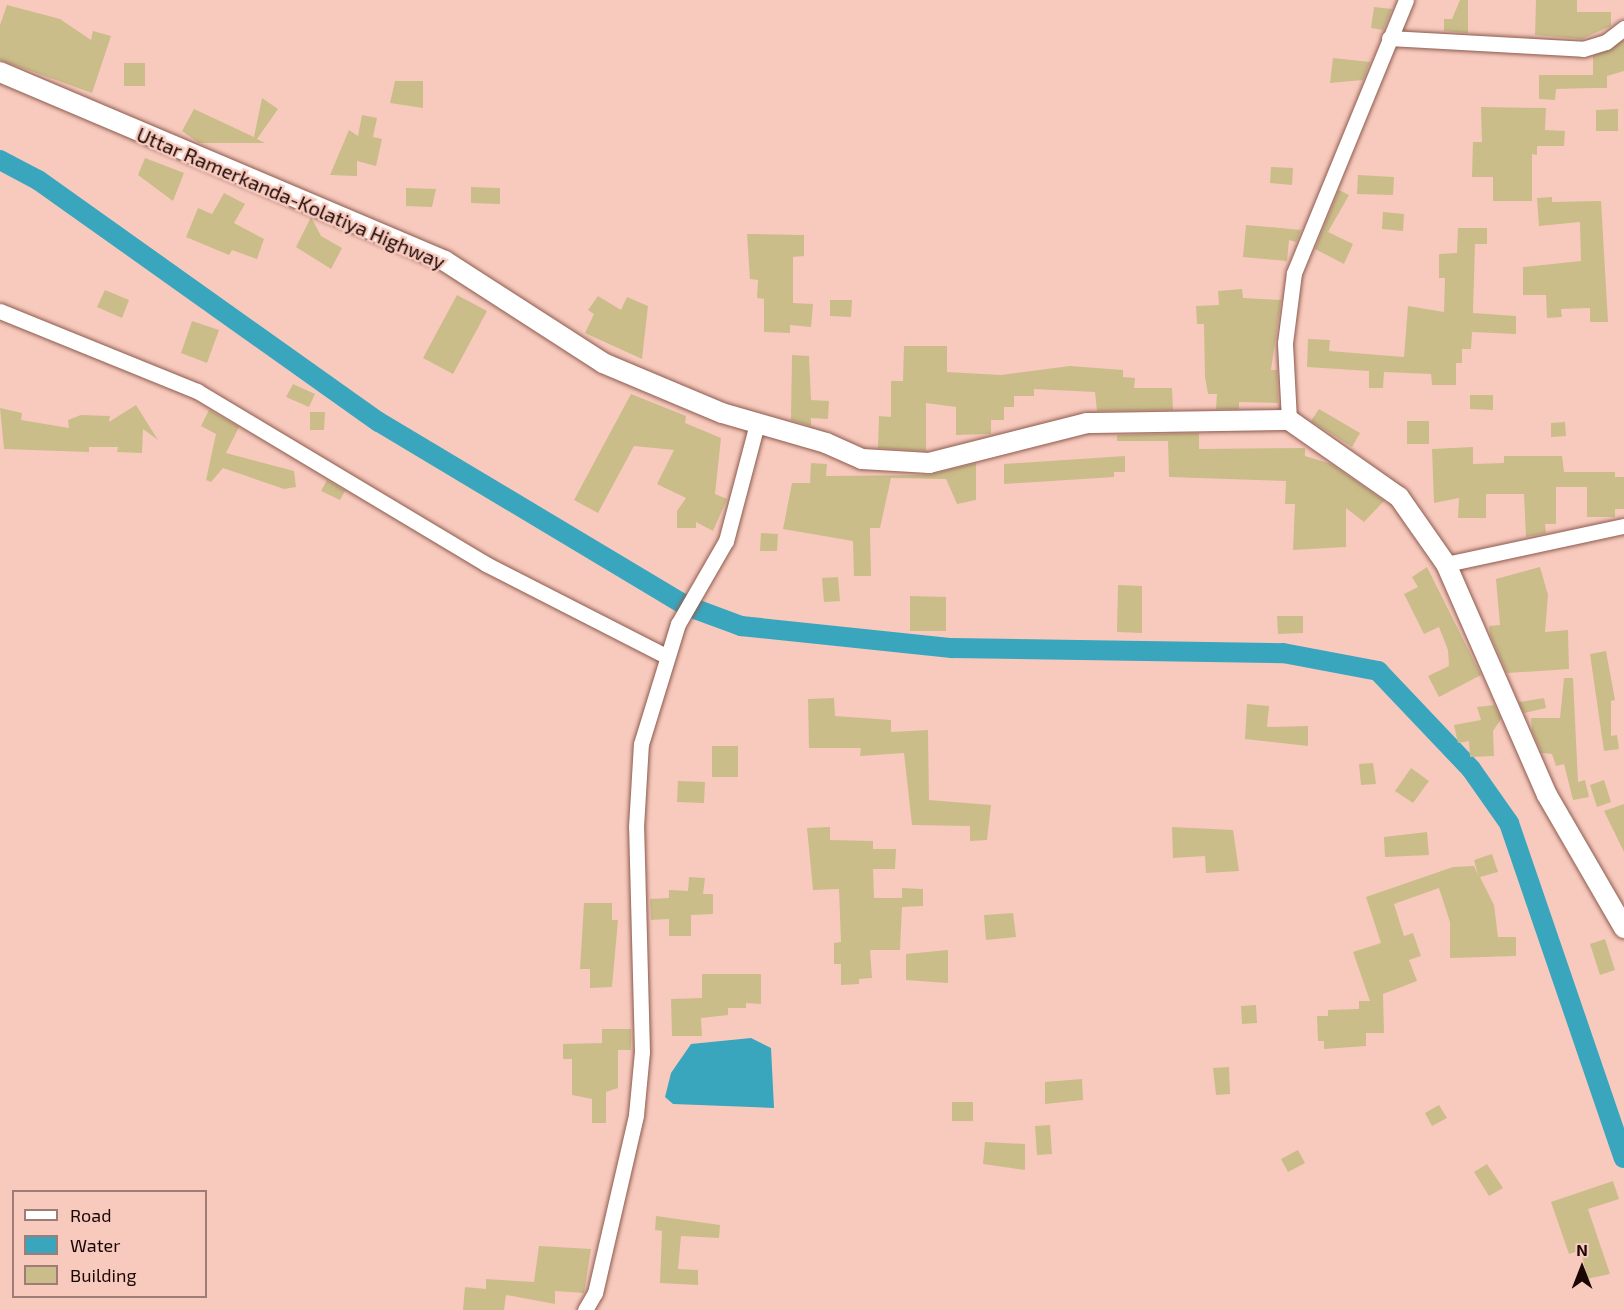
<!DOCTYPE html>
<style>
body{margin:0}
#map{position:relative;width:1624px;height:1310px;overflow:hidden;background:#f8cabe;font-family:"Exo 2",sans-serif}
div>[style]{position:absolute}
.water>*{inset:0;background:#39a6be}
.canal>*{height:20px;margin:-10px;padding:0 10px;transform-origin:10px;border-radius:10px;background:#39a6be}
.building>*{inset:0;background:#cabd8a}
.roads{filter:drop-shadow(0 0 2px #8c5b4d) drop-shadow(0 0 2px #8c5b4d)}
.minor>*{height:15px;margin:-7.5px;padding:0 7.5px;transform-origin:7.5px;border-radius:7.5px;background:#fff}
.tertiary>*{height:20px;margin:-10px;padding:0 10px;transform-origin:10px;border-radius:10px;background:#fff}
span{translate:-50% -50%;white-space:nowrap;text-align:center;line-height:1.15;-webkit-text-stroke:5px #f8cabe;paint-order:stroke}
.street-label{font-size:20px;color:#1a0704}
.legend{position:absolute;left:12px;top:1190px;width:195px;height:108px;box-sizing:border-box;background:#f8cabe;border:2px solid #9f7c74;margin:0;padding:8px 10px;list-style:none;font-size:18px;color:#1a0704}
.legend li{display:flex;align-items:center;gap:12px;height:30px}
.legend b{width:30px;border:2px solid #9f7c74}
.north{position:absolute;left:1552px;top:1238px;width:60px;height:60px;-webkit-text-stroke:4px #f8cabe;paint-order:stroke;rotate:0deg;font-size:16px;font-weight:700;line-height:24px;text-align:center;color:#1a0704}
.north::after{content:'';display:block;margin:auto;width:21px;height:27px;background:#1a0704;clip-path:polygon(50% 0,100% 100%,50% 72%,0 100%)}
</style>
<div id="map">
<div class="water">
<i style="clip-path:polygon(751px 1038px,771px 1048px,774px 1108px,673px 1104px,665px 1097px,671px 1073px,691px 1044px)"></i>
</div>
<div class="canal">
<i style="left:0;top:160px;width:43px;rotate:27.8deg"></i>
<i style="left:38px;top:180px;width:418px;rotate:35.4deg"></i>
<i style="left:379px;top:422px;width:359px;rotate:30.9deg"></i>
<i style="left:687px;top:606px;width:58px;rotate:20.3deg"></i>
<i style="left:741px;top:626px;width:212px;rotate:6deg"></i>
<i style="left:952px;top:648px;width:331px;rotate:0.9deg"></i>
<i style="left:1283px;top:653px;width:97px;rotate:10.7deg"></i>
<i style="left:1378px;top:671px;width:135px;rotate:46.5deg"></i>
<i style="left:1471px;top:769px;width:66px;rotate:54.9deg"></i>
<i style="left:1509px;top:823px;width:354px;rotate:71.1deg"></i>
</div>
<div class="building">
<i style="clip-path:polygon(1460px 0,1468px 0,1468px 33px,1444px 31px,1444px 19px,1452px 19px)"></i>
<i style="clip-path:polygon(1536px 0,1577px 0,1577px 12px,1611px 12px,1611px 26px,1582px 39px,1535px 35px)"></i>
<i style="clip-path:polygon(7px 5px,60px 19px,91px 40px,93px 31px,111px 36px,92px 93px,0 60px,0 25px)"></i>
<i style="clip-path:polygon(1374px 7px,1392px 9px,1383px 30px,1371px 28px)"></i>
<i style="clip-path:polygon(1624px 40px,1624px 71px,1607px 76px,1607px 88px,1593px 88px,1593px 56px)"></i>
<i style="clip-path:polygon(1333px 58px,1370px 62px,1363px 80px,1330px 83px)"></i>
<i style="clip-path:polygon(124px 63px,145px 63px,145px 86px,124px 86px)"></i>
<i style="clip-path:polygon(1539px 75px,1593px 75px,1593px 88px,1556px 89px,1555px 100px,1539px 99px)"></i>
<i style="clip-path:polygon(395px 81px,423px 81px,423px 108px,390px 103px)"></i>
<i style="clip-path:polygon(262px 98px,278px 109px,257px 139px,265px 143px,199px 143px,182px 131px,194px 109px,254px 137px)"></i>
<i style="clip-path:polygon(1481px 107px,1546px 108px,1545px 130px,1565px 131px,1564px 146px,1537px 146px,1537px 155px,1532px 154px,1532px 201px,1493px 201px,1493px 177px,1472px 177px,1473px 142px,1482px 142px)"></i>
<i style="clip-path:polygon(1618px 109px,1618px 131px,1596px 131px,1596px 110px)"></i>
<i style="clip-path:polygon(362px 115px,377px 118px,373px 137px,382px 139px,376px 166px,357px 161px,357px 176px,330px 175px,349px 130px,358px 136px)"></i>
<i style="clip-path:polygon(145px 158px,184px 173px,173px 201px,138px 175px)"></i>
<i style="clip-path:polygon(1271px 167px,1293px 168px,1292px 185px,1270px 183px)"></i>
<i style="clip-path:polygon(1358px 175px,1394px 177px,1393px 195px,1357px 194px)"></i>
<i style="clip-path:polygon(471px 187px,500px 188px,500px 204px,471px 203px)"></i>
<i style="clip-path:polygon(406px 188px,436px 189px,432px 207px,406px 206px)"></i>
<i style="clip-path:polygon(1339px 190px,1349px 195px,1328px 232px,1353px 244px,1344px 264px,1315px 249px)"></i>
<i style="clip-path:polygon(224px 193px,245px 204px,234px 223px,264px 239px,257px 259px,232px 250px,229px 255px,186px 237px,198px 208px,212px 214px)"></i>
<i style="clip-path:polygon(1552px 197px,1552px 202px,1601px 201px,1608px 322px,1590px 322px,1590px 308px,1561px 309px,1562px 317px,1547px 318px,1546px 295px,1523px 295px,1523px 267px,1581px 261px,1580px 222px,1539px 226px,1537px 198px)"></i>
<i style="clip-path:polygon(1383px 212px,1404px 214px,1403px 231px,1382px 229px)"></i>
<i style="clip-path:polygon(311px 217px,321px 236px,342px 248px,331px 269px,296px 247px)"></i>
<i style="clip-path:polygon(1246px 225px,1269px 227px,1301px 230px,1296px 242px,1289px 240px,1287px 261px,1243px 257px)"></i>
<i style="clip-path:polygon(1458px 228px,1487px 228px,1487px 244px,1475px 244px,1473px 313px,1516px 316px,1516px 334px,1472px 332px,1471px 349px,1462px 349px,1462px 363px,1456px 363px,1456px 385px,1432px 385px,1431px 374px,1384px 372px,1383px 388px,1369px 388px,1369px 371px,1307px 367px,1308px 339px,1330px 340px,1329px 351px,1404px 357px,1408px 306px,1444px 312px,1445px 278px,1439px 278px,1439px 254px,1457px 253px)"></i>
<i style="clip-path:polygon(747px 234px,804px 235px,804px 256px,793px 257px,793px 303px,813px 304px,811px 327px,790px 325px,790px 333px,764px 332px,764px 299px,757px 298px,758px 280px,750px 279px)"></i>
<i style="clip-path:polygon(1242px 289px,1243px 298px,1281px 300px,1271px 370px,1277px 370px,1278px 403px,1239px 402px,1239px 409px,1216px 409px,1217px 394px,1208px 394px,1205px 377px,1204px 324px,1197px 324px,1196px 306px,1219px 305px,1218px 291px)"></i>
<i style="clip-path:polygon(105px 290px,129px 300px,122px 318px,97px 307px)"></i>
<i style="clip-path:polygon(457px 295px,487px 311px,453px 374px,423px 358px)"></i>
<i style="clip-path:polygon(598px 296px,621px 310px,627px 297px,648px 306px,642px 359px,585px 333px,594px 314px,588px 310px)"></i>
<i style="clip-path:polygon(830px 300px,852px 300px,851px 317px,830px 316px)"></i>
<i style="clip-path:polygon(192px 321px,219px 330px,207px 363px,181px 353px)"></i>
<i style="clip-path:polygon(904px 346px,947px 346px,947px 372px,1001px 375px,1070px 366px,1123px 370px,1123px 377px,1135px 378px,1134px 388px,1172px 388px,1173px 410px,1097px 411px,1095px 392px,1034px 389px,1034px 396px,1014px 396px,1014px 407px,1004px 407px,1004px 420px,991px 420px,991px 434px,956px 435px,956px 407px,926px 403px,926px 451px,878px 448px,879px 416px,891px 417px,891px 381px,903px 381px)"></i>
<i style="clip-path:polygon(792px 355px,809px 356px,811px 400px,829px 401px,828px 419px,811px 418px,811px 426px,791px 420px)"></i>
<i style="clip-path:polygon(293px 384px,315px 394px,309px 407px,286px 397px)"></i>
<i style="clip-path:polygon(631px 394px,686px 416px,685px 423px,721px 438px,715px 494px,727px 499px,713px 531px,696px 522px,696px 528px,677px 528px,677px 511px,686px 498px,657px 484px,674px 450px,634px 446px,598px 513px,574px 500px)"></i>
<i style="clip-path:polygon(1470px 395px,1493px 395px,1493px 410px,1470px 409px)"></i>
<i style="clip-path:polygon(136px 405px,158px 440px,143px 429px,142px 453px,117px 452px,118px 447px,89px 447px,89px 452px,4px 449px,0 408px,22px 413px,21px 420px,69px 428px,68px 420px,81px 415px,110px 416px,109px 422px)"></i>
<i style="clip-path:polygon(1319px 409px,1360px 433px,1352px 447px,1311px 421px)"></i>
<i style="clip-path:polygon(209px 410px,239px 427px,226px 453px,294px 471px,296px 487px,284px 489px,223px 468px,211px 482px,206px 480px,216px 434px,201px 426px)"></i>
<i style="clip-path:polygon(310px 412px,325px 412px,324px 430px,310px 430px)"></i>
<i style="clip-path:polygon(1407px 421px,1429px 421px,1429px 444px,1407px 444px)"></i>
<i style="clip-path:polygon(1565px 422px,1566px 436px,1551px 437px,1551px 423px)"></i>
<i style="clip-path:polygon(1199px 433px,1199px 449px,1305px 448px,1305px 456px,1331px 464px,1384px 501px,1364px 522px,1346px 508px,1346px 547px,1293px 550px,1295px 504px,1285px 504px,1286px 481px,1169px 477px,1168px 441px,1117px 441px,1117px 435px)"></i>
<i style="clip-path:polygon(1473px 447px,1473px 464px,1504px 463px,1504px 456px,1562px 456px,1564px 472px,1615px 472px,1615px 477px,1624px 477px,1624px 509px,1615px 509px,1615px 517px,1587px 517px,1587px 487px,1556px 487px,1556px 524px,1545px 524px,1546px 533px,1526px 537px,1524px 494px,1486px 494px,1486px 518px,1458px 518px,1459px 498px,1434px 503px,1432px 449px)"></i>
<i style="clip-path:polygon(1125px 456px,1125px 472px,1114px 472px,1114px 477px,1004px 484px,1004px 464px)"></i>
<i style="clip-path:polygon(811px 463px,827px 464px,826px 476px,929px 475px,976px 463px,976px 500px,957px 504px,946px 479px,891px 478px,880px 528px,870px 528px,871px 576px,854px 576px,853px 541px,783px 529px,792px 483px,810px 483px)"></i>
<i style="clip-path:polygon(327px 480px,345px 491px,340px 500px,321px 491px)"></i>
<i style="clip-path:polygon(761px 533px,778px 534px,777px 551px,760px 551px)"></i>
<i style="clip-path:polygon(1427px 567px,1481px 675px,1439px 697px,1428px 676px,1449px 666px,1448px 650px,1439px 627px,1424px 634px,1404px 594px,1418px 587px,1412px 577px)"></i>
<i style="clip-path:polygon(1540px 567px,1548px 595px,1545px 632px,1568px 630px,1569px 669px,1507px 673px,1490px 634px,1489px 626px,1500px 625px,1496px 579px)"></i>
<i style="clip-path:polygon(838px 577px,840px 601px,824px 602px,822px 578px)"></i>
<i style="clip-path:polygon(1118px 585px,1142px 586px,1142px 633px,1117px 632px)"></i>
<i style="clip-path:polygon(910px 596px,946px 597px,946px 631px,910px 631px)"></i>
<i style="clip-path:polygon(1277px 616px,1303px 616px,1303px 633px,1278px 634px)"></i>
<i style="clip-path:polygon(1606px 651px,1615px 700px,1611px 701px,1611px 736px,1617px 735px,1619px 749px,1604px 751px,1590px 654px)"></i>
<i style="clip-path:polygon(1564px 678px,1573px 678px,1578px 782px,1585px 780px,1589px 797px,1573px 800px,1564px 764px,1556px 766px,1552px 754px,1542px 753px,1532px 731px,1531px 718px,1560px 718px)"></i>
<i style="clip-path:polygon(834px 698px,835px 716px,891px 720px,891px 732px,928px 730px,929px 800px,991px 805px,987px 840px,970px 841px,970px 826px,912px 825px,904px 753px,860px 756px,861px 748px,809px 748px,808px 699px)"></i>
<i style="clip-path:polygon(1544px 698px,1546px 708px,1524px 713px,1519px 702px)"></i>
<i style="clip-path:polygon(1247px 704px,1269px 706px,1267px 727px,1308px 726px,1308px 746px,1245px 739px)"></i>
<i style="clip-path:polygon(1494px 705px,1501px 719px,1493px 731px,1494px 756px,1470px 757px,1469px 741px,1458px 743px,1454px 725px,1481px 720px,1477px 707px)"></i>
<i style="clip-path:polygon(712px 746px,738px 746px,738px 777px,712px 777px)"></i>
<i style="clip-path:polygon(1373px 763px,1376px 784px,1361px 785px,1359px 764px)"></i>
<i style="clip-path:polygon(1411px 768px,1429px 781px,1413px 803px,1395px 791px)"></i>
<i style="clip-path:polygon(1604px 780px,1611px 802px,1597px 807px,1590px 785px)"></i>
<i style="clip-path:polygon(678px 781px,705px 782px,704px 803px,677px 802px)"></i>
<i style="clip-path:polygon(1624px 804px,1624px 852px,1604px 811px)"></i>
<i style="clip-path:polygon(830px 827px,830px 840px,873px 841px,873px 849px,896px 849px,895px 869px,873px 869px,874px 898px,902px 898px,902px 888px,923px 889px,923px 906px,902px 907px,900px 950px,870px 950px,872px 978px,859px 979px,859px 984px,841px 985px,841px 964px,834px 964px,834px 943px,841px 942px,839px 889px,813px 890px,807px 828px)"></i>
<i style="clip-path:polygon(1172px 827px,1233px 830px,1239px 871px,1206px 873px,1205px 856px,1173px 858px)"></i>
<i style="clip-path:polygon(1427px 832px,1429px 855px,1385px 857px,1384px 837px)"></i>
<i style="clip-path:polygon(1492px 854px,1498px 872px,1480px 877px,1494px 905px,1498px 937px,1516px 937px,1516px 956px,1450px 958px,1450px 922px,1439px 888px,1394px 904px,1404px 936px,1413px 933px,1421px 956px,1409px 960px,1417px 981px,1383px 994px,1384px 1033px,1366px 1033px,1366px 1046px,1324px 1049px,1324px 1041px,1318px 1041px,1317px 1016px,1328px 1016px,1328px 1010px,1359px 1009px,1359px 1001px,1370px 1001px,1353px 952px,1381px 943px,1366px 897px,1453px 867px,1474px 866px,1478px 875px,1474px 860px)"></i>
<i style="clip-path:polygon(689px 877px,705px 878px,703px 894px,713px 894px,713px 914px,691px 915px,691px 936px,669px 936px,669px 919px,651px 920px,650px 899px,669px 898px,669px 890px,688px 891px)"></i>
<i style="clip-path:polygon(584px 903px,612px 903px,612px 920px,618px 920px,612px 987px,590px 988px,590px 969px,580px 969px)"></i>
<i style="clip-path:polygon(1013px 913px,1016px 937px,986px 940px,984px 915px)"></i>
<i style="clip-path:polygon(1605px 939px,1615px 970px,1600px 975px,1590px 944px)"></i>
<i style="clip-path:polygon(948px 950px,948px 983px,906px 980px,906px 954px)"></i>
<i style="clip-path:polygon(702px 974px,761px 974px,761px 1004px,746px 1003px,746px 1008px,728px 1008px,728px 1015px,701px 1018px,702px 1036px,672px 1036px,671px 999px,702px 998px)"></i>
<i style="clip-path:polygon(1256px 1005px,1257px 1023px,1242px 1024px,1241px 1006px)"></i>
<i style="clip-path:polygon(602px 1029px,631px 1029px,631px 1050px,618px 1050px,618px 1088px,606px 1092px,606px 1123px,592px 1123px,592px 1099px,572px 1095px,572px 1059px,563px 1059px,563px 1044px,602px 1043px)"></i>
<i style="clip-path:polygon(1229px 1067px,1230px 1094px,1216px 1095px,1213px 1068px)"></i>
<i style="clip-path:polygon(1082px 1079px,1083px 1100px,1045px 1104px,1045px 1082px)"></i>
<i style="clip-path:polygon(952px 1102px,973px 1102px,973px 1121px,952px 1121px)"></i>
<i style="clip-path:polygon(1439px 1105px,1447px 1118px,1432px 1126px,1425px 1113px)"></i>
<i style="clip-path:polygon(1050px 1125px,1052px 1154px,1037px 1155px,1035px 1126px)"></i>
<i style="clip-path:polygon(985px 1142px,1025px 1144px,1025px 1170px,983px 1164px)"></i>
<i style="clip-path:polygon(1298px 1150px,1305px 1163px,1288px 1172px,1281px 1159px)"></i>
<i style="clip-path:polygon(1487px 1164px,1503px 1188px,1489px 1196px,1474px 1172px)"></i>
<i style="clip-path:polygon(1613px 1181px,1619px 1199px,1588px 1209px,1610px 1274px,1587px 1279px,1581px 1250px,1569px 1254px,1551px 1202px)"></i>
<i style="clip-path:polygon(656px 1216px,720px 1225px,719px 1238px,681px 1236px,678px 1269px,698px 1270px,698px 1285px,660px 1283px,662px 1231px,655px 1230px)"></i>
<i style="clip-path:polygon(539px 1246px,591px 1249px,584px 1293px,555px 1291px,555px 1304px,506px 1295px,504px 1310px,463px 1310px,465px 1287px,486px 1289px,486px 1279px,534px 1282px)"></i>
</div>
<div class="roads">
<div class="minor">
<i style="left:1389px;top:38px;width:194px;rotate:3.2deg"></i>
<i style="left:1583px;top:49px;width:24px;rotate:-17deg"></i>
<i style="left:1606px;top:42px;width:23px;rotate:-38deg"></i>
<i style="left:0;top:311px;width:213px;rotate:22.1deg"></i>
<i style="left:197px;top:391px;width:337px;rotate:30.9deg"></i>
<i style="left:486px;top:564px;width:202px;rotate:27.1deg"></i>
<i style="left:1289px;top:420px;width:77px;rotate:-93deg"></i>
<i style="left:1285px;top:343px;width:71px;rotate:-82.7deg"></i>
<i style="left:1294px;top:273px;width:295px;rotate:-67.7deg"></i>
<i style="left:1446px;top:564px;width:182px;rotate:-12.1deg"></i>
<i style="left:585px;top:1310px;width:20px;rotate:-60deg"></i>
<i style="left:595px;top:1293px;width:183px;rotate:-77deg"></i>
<i style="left:636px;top:1115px;width:63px;rotate:-84.6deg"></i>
<i style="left:642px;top:1052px;width:225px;rotate:-91.5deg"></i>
<i style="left:636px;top:827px;width:83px;rotate:-86.6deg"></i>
<i style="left:641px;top:744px;width:126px;rotate:-72.9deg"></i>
<i style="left:678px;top:624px;width:96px;rotate:-60deg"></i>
<i style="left:726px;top:541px;width:121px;rotate:-75.2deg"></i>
</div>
<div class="tertiary">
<i style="left:0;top:72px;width:483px;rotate:23deg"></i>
<i style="left:445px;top:261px;width:188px;rotate:32.8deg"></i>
<i style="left:603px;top:363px;width:129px;rotate:22.8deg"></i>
<i style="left:722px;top:413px;width:108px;rotate:16.1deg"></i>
<i style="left:826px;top:443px;width:39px;rotate:24deg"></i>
<i style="left:862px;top:459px;width:67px;rotate:3.4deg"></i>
<i style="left:929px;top:463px;width:163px;rotate:-14.2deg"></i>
<i style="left:1087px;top:423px;width:202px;rotate:-0.9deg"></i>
<i style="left:1289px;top:420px;width:134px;rotate:35deg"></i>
<i style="left:1399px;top:497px;width:82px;rotate:55deg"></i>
<i style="left:1446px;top:564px;width:252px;rotate:66.4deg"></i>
<i style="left:1547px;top:795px;width:154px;rotate:59.9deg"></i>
</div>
</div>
<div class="street-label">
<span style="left:291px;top:198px;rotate:23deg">Uttar Ramerkanda-Kolatiya Highway</span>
</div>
<ul class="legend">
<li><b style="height:8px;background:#fff"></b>Road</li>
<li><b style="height:16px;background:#39a6be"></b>Water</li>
<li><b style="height:16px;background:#cabd8a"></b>Building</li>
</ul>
<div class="north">N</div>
</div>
